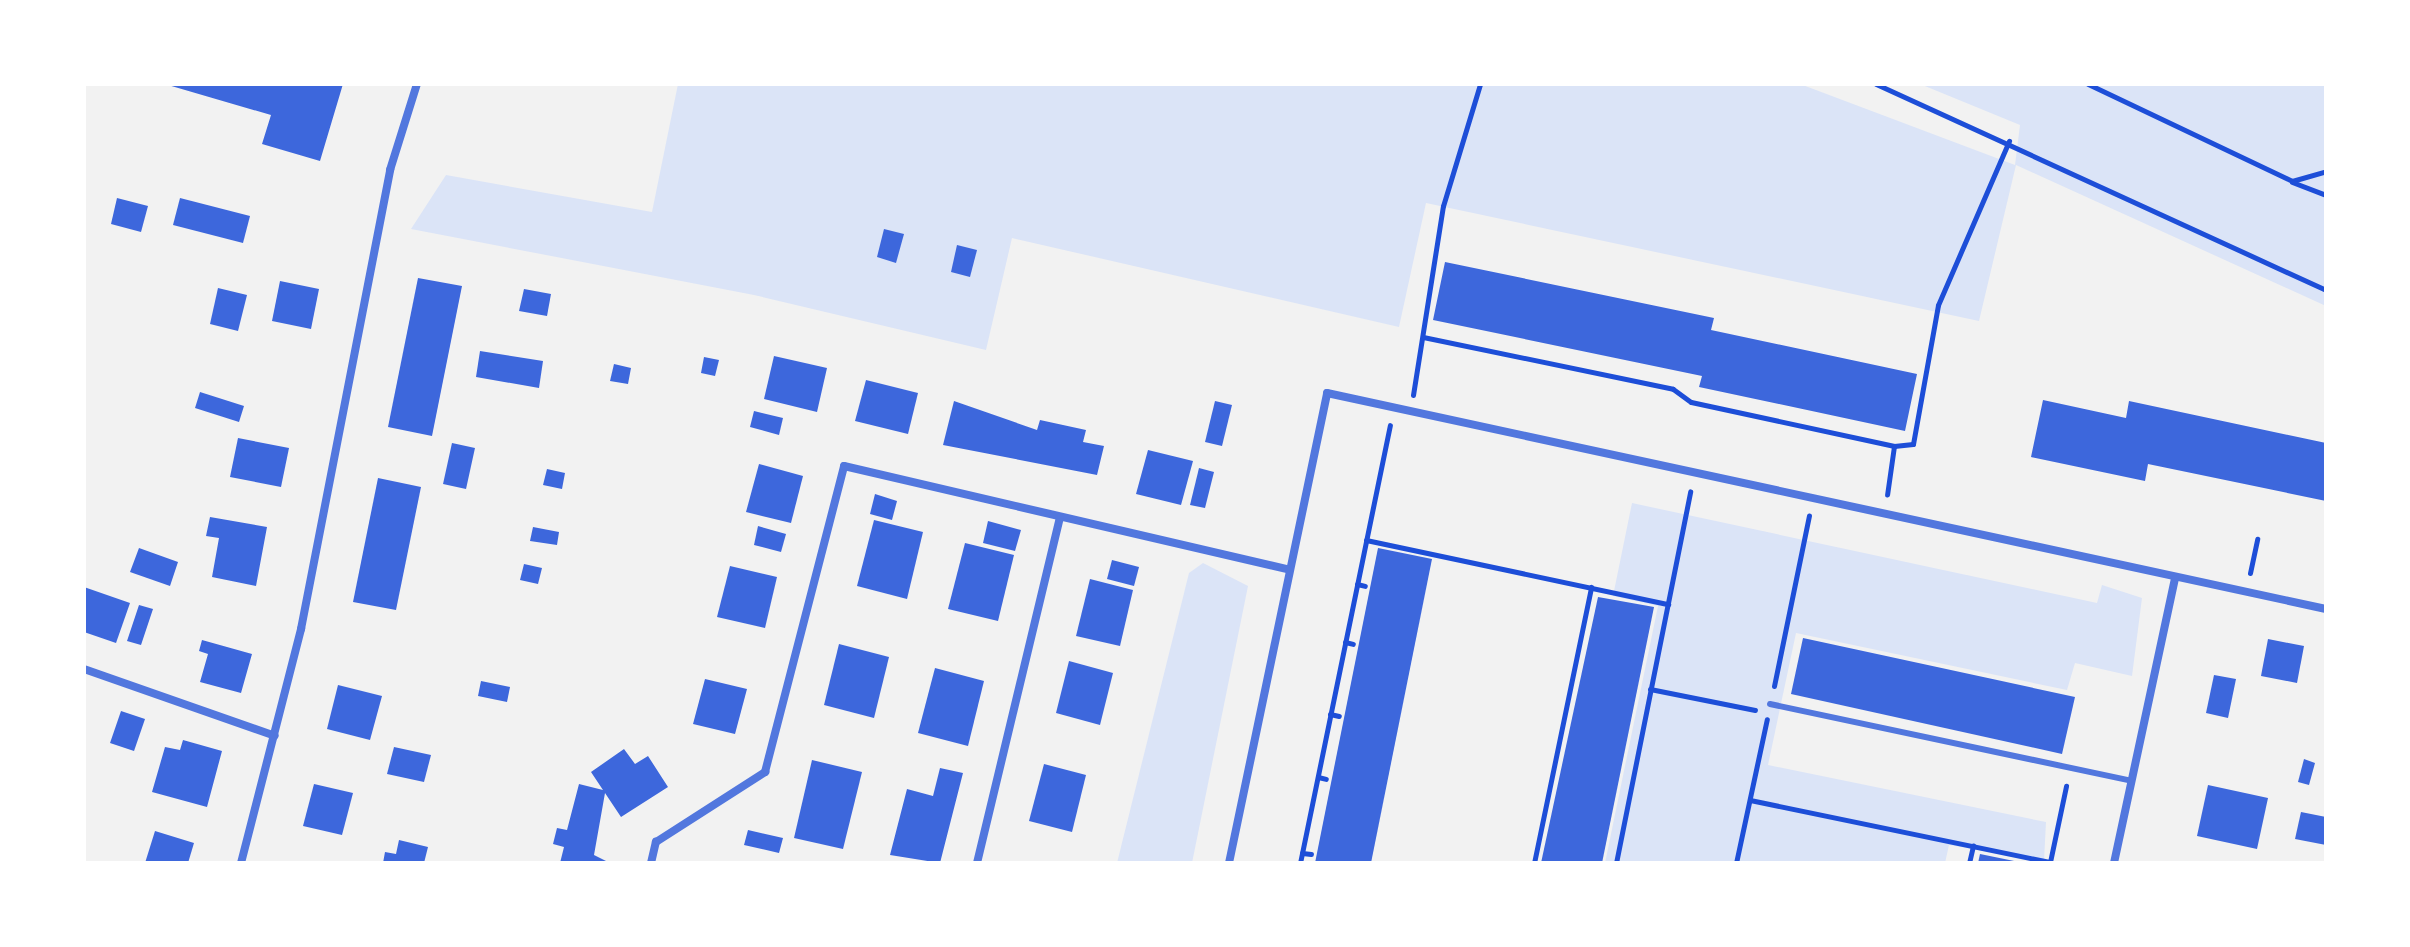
<!DOCTYPE html>
<style>
body{margin:0}
#map{position:relative;width:2410px;height:947px;overflow:hidden;background:#f2f2f2;font-family:Mulish,sans-serif}
div>[style]{position:absolute}
.green>*{inset:0;background:#dbe4f7}
.building>*{inset:0;background:#3d67dc}
.path>*{height:5px;margin:-2.5px;padding:0 2.5px;transform-origin:2.5px;border-radius:2.5px;background:#1d4ed8}
.service>*{height:6px;margin:-3px;padding:0 3px;transform-origin:3px;border-radius:3px;background:#5277de}
.minor>*{height:8px;margin:-4px;padding:0 4px;transform-origin:4px;border-radius:4px;background:#5277de}
span{translate:-50% -50%;white-space:nowrap;text-align:center;line-height:1.15;-webkit-text-stroke:6px #fff;paint-order:stroke}
.frame{position:absolute;inset:0;border:86px solid #fff;pointer-events:none}
</style>
<div id="map">
<div class="green">
<i style="clip-path:polygon(678px 84px,1800px 84px,2015px 165px,2020px 125px,1920px 84px,2326px 84px,2326px 306px,2016px 165px,1979px 321px,1426px 203px,1399px 327px,1012px 238px,986px 350px,754px 295px,411px 229px,446px 175px,652px 212px)"></i>
<i style="clip-path:polygon(1632px 503px,2097px 603px,2102px 585px,2142px 598px,2132px 676px,2075px 663px,2067px 690px,1796px 633px,1768px 765px,2046px 822px,2044px 861px,1949px 845px,1945px 863px,1605px 863px,1658px 606px,1613px 596px)"></i>
<i style="clip-path:polygon(1203px 563px,1248px 586px,1192px 863px,1117px 863px,1189px 573px)"></i>
</div>
<div class="building">
<i style="clip-path:polygon(343px 84px,320px 161px,262px 144px,271px 115px,168px 85px)"></i>
<i style="clip-path:polygon(117px 198px,148px 206px,141px 232px,111px 224px)"></i>
<i style="clip-path:polygon(180px 198px,250px 216px,243px 243px,173px 225px)"></i>
<i style="clip-path:polygon(884px 229px,904px 234px,896px 263px,877px 257px)"></i>
<i style="clip-path:polygon(957px 245px,977px 250px,970px 277px,951px 272px)"></i>
<i style="clip-path:polygon(1445px 262px,1714px 318px,1711px 330px,1917px 374px,1905px 431px,1699px 387px,1702px 376px,1433px 320px)"></i>
<i style="clip-path:polygon(418px 278px,462px 286px,432px 436px,388px 427px)"></i>
<i style="clip-path:polygon(280px 281px,319px 289px,311px 329px,272px 321px)"></i>
<i style="clip-path:polygon(218px 288px,247px 295px,238px 331px,210px 324px)"></i>
<i style="clip-path:polygon(524px 289px,551px 294px,547px 316px,519px 311px)"></i>
<i style="clip-path:polygon(480px 351px,543px 361px,539px 388px,476px 377px)"></i>
<i style="clip-path:polygon(774px 356px,827px 368px,817px 412px,764px 399px)"></i>
<i style="clip-path:polygon(704px 357px,719px 360px,715px 376px,701px 373px)"></i>
<i style="clip-path:polygon(614px 364px,631px 368px,628px 384px,610px 381px)"></i>
<i style="clip-path:polygon(866px 380px,918px 393px,908px 434px,855px 421px)"></i>
<i style="clip-path:polygon(200px 392px,244px 406px,239px 422px,195px 408px)"></i>
<i style="clip-path:polygon(2043px 400px,2126px 418px,2129px 401px,2326px 443px,2326px 501px,2148px 464px,2145px 481px,2031px 457px)"></i>
<i style="clip-path:polygon(954px 401px,1037px 430px,1040px 420px,1086px 430px,1083px 442px,1104px 446px,1097px 475px,943px 445px)"></i>
<i style="clip-path:polygon(1215px 401px,1232px 405px,1222px 446px,1205px 442px)"></i>
<i style="clip-path:polygon(754px 411px,783px 418px,779px 435px,750px 427px)"></i>
<i style="clip-path:polygon(238px 438px,289px 448px,281px 487px,230px 477px)"></i>
<i style="clip-path:polygon(452px 443px,475px 448px,466px 489px,443px 484px)"></i>
<i style="clip-path:polygon(1148px 450px,1193px 461px,1181px 505px,1136px 494px)"></i>
<i style="clip-path:polygon(759px 464px,803px 476px,791px 523px,746px 512px)"></i>
<i style="clip-path:polygon(1199px 468px,1214px 472px,1205px 508px,1190px 505px)"></i>
<i style="clip-path:polygon(547px 469px,565px 473px,562px 489px,543px 485px)"></i>
<i style="clip-path:polygon(378px 478px,421px 487px,396px 610px,353px 602px)"></i>
<i style="clip-path:polygon(875px 494px,897px 501px,892px 520px,870px 514px)"></i>
<i style="clip-path:polygon(210px 517px,267px 527px,256px 586px,212px 577px,219px 538px,206px 536px)"></i>
<i style="clip-path:polygon(874px 520px,923px 532px,907px 599px,857px 586px)"></i>
<i style="clip-path:polygon(988px 521px,1021px 530px,1015px 551px,983px 543px)"></i>
<i style="clip-path:polygon(758px 526px,786px 534px,781px 552px,754px 545px)"></i>
<i style="clip-path:polygon(533px 527px,559px 532px,557px 545px,530px 541px)"></i>
<i style="clip-path:polygon(965px 543px,1014px 555px,998px 621px,948px 609px)"></i>
<i style="clip-path:polygon(139px 548px,178px 562px,170px 586px,130px 572px)"></i>
<i style="clip-path:polygon(1378px 548px,1432px 559px,1371px 863px,1315px 863px)"></i>
<i style="clip-path:polygon(1112px 560px,1139px 567px,1134px 586px,1107px 579px)"></i>
<i style="clip-path:polygon(524px 564px,542px 568px,538px 584px,520px 580px)"></i>
<i style="clip-path:polygon(730px 566px,777px 577px,765px 628px,717px 617px)"></i>
<i style="clip-path:polygon(1090px 579px,1133px 590px,1120px 646px,1076px 636px)"></i>
<i style="clip-path:polygon(84px 587px,130px 603px,116px 643px,84px 632px)"></i>
<i style="clip-path:polygon(1598px 597px,1654px 607px,1602px 863px,1541px 863px)"></i>
<i style="clip-path:polygon(139px 605px,153px 609px,141px 645px,127px 641px)"></i>
<i style="clip-path:polygon(1803px 638px,2075px 697px,2062px 754px,1791px 694px)"></i>
<i style="clip-path:polygon(2268px 639px,2304px 646px,2297px 683px,2261px 676px)"></i>
<i style="clip-path:polygon(202px 640px,252px 654px,241px 693px,200px 682px,208px 654px,199px 651px)"></i>
<i style="clip-path:polygon(839px 644px,889px 657px,874px 718px,824px 705px)"></i>
<i style="clip-path:polygon(1069px 661px,1113px 673px,1100px 725px,1056px 713px)"></i>
<i style="clip-path:polygon(935px 668px,984px 681px,968px 746px,918px 733px)"></i>
<i style="clip-path:polygon(2214px 675px,2236px 679px,2228px 718px,2206px 713px)"></i>
<i style="clip-path:polygon(705px 679px,747px 689px,735px 734px,693px 724px)"></i>
<i style="clip-path:polygon(481px 681px,510px 687px,507px 702px,478px 696px)"></i>
<i style="clip-path:polygon(338px 685px,382px 696px,370px 740px,327px 729px)"></i>
<i style="clip-path:polygon(121px 711px,145px 719px,134px 751px,110px 743px)"></i>
<i style="clip-path:polygon(183px 740px,222px 751px,207px 807px,152px 792px,165px 747px,180px 750px)"></i>
<i style="clip-path:polygon(394px 747px,431px 755px,424px 782px,387px 774px)"></i>
<i style="clip-path:polygon(624px 749px,635px 764px,648px 756px,668px 787px,621px 817px,605px 793px,594px 855px,610px 863px,560px 863px,564px 847px,553px 844px,557px 828px,567px 830px,579px 784px,603px 790px,591px 772px)"></i>
<i style="clip-path:polygon(2304px 759px,2315px 763px,2309px 785px,2298px 782px)"></i>
<i style="clip-path:polygon(812px 760px,862px 772px,843px 849px,794px 838px)"></i>
<i style="clip-path:polygon(1044px 764px,1086px 775px,1072px 832px,1029px 821px)"></i>
<i style="clip-path:polygon(940px 768px,963px 773px,940px 863px,890px 855px,907px 789px,933px 796px)"></i>
<i style="clip-path:polygon(314px 784px,353px 793px,342px 835px,303px 826px)"></i>
<i style="clip-path:polygon(2208px 785px,2268px 798px,2257px 849px,2197px 836px)"></i>
<i style="clip-path:polygon(2301px 812px,2326px 817px,2326px 845px,2295px 839px)"></i>
<i style="clip-path:polygon(748px 830px,783px 838px,779px 853px,744px 845px)"></i>
<i style="clip-path:polygon(155px 831px,194px 843px,188px 863px,145px 863px)"></i>
<i style="clip-path:polygon(399px 840px,428px 847px,424px 863px,383px 863px,385px 852px,396px 854px)"></i>
<i style="clip-path:polygon(1980px 854px,2019px 862px,2019px 863px,1978px 863px)"></i>
</div>
<div class="path">
<i style="left:1876px;top:84px;width:495px;rotate:24.6deg"></i>
<i style="left:2088px;top:84px;width:226px;rotate:25.4deg"></i>
<i style="left:2292px;top:181px;width:35px;rotate:-16deg"></i>
<i style="left:2292px;top:182px;width:36px;rotate:21deg"></i>
<i style="left:1423px;top:337px;width:255px;rotate:11.7deg"></i>
<i style="left:1673px;top:389px;width:22px;rotate:36deg"></i>
<i style="left:1691px;top:402px;width:208px;rotate:12.2deg"></i>
<i style="left:1894px;top:446px;width:49px;rotate:98.1deg"></i>
<i style="left:1413px;top:395px;width:191px;rotate:-81deg"></i>
<i style="left:1443px;top:206px;width:127px;rotate:-73.1deg"></i>
<i style="left:1894px;top:446px;width:19px;rotate:-6deg"></i>
<i style="left:1913px;top:444px;width:141px;rotate:-79.8deg"></i>
<i style="left:1938px;top:305px;width:179px;rotate:-66.6deg"></i>
<i style="left:1366px;top:540px;width:309px;rotate:12deg"></i>
<i style="left:2250px;top:573px;width:35px;rotate:-78deg"></i>
<i style="left:1357px;top:584px;width:8px;rotate:14deg"></i>
<i style="left:1345px;top:642px;width:8px;rotate:14deg"></i>
<i style="left:1774px;top:686px;width:174px;rotate:-78.4deg"></i>
<i style="left:1650px;top:689px;width:107px;rotate:11.3deg"></i>
<i style="left:1330px;top:714px;width:9px;rotate:13deg"></i>
<i style="left:1318px;top:777px;width:8px;rotate:14deg"></i>
<i style="left:1750px;top:800px;width:306px;rotate:11.7deg"></i>
<i style="left:1302px;top:853px;width:9px;rotate:6deg"></i>
<i style="left:2050px;top:862px;width:78px;rotate:-78.1deg"></i>
<i style="left:1300px;top:863px;width:447px;rotate:-78.4deg"></i>
<i style="left:1534px;top:863px;width:282px;rotate:-78.3deg"></i>
<i style="left:1616px;top:863px;width:379px;rotate:-78.7deg"></i>
<i style="left:1736px;top:863px;width:147px;rotate:-77.9deg"></i>
<i style="left:1969px;top:863px;width:18px;rotate:-77deg"></i>
</div>
<div class="service">
<i style="left:1770px;top:704px;width:370px;rotate:12deg"></i>
</div>
<div class="minor">
<i style="left:84px;top:669px;width:202px;rotate:19.3deg"></i>
<i style="left:241px;top:863px;width:242px;rotate:-75.6deg"></i>
<i style="left:301px;top:629px;width:468px;rotate:-79deg"></i>
<i style="left:390px;top:170px;width:90px;rotate:-72.6deg"></i>
<i style="left:651px;top:863px;width:22px;rotate:-77deg"></i>
<i style="left:656px;top:842px;width:130px;rotate:-32.7deg"></i>
<i style="left:765px;top:772px;width:316px;rotate:-75.5deg"></i>
<i style="left:844px;top:466px;width:455px;rotate:13.1deg"></i>
<i style="left:977px;top:863px;width:355px;rotate:-76.5deg"></i>
<i style="left:1229px;top:863px;width:480px;rotate:-78.2deg"></i>
<i style="left:1327px;top:393px;width:1022px;rotate:12.2deg"></i>
<i style="left:2114px;top:863px;width:290px;rotate:-77.9deg"></i>
</div>
<div class="frame"></div>
</div>
